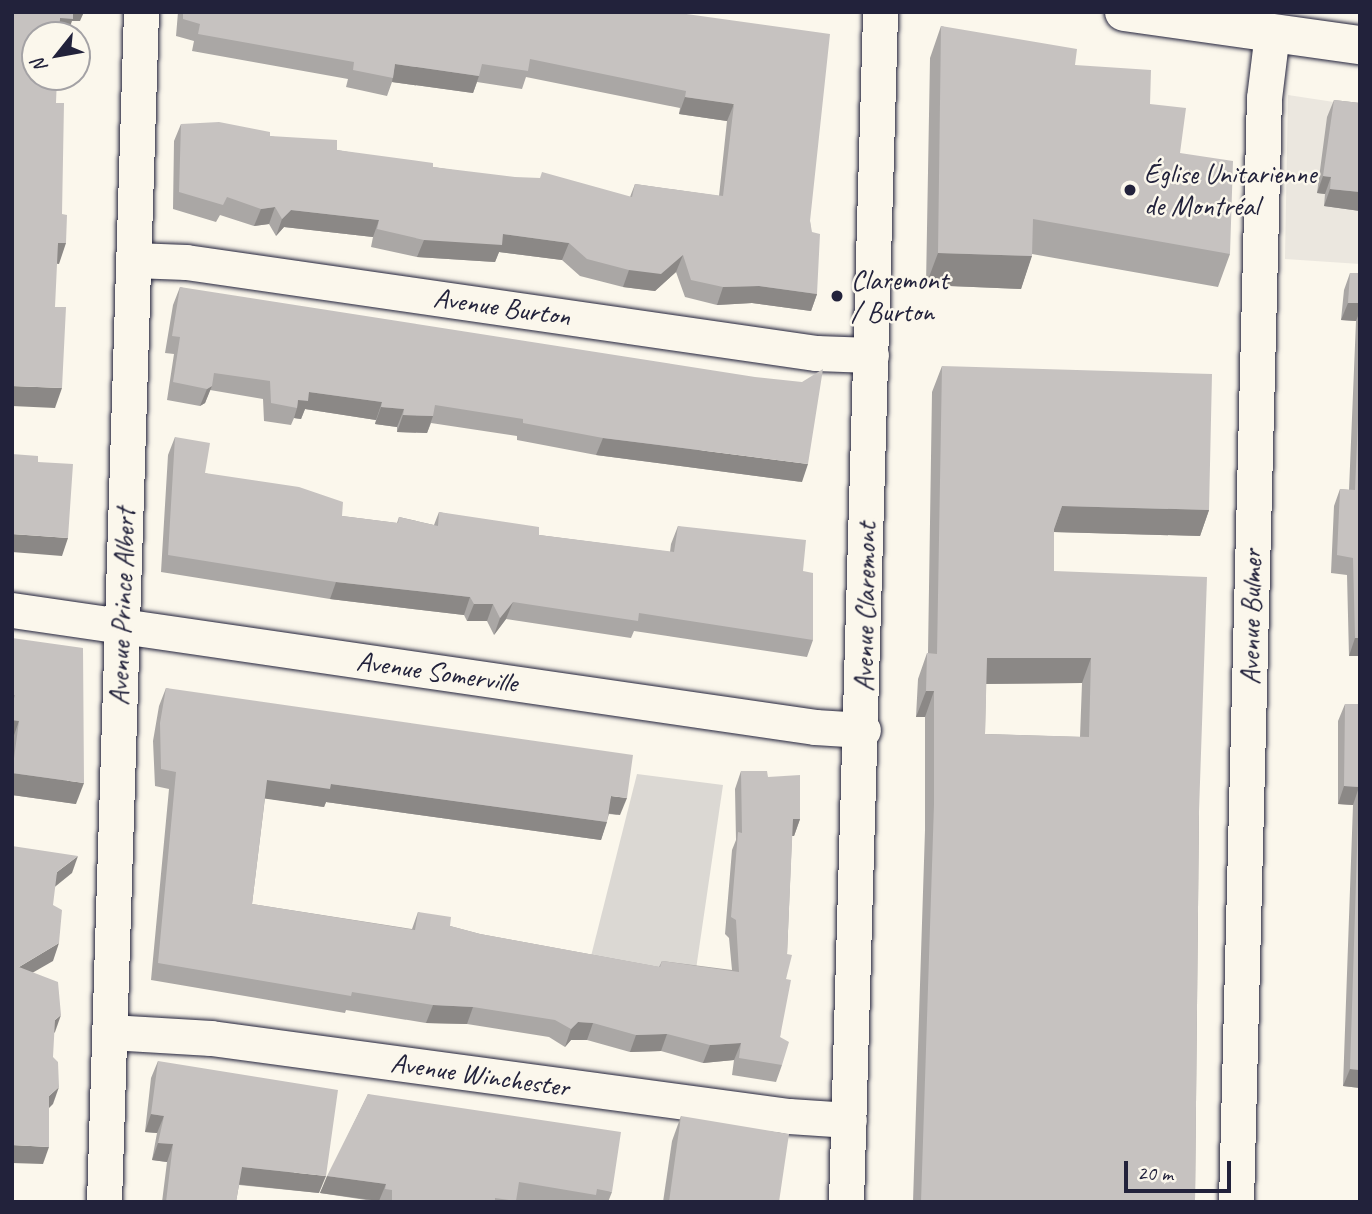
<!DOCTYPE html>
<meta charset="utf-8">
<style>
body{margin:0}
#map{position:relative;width:1372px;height:1214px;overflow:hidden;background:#fbf7ec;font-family:Caveat,sans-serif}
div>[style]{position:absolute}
.built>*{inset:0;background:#ebe7df}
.green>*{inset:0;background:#dbd8d3}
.roads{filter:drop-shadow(0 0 2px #22223b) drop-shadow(0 0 2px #22223b)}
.minor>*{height:35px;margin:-17.5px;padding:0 17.5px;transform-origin:17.5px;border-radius:17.5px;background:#fbf7ec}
.major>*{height:38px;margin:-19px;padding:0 19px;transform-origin:19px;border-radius:19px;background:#fbf7ec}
.wall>*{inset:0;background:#aaa7a5}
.shaded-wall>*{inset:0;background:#8b8886}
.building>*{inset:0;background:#c6c2c0}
.dots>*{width:19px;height:19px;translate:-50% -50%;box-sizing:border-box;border:4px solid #fbf7ec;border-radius:50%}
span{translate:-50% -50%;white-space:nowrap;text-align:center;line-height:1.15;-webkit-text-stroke:5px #fbf7ec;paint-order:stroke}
.poi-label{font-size:28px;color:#22223b}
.left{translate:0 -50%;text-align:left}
.street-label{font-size:28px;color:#22223b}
.frame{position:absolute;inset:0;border:14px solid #22223b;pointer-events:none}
.north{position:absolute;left:21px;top:21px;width:70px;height:70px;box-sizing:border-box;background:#fbf7ec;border:2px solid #a4a2a5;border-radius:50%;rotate:239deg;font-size:19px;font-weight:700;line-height:28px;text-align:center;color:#22223b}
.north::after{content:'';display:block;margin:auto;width:24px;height:32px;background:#22223b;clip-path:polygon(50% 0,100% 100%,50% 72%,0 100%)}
.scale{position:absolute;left:1124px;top:1161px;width:107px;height:32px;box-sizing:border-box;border:4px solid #22223b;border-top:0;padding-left:9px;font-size:21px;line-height:24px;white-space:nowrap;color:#22223b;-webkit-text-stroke:5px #fbf7ec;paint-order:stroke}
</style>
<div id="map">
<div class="built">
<i style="clip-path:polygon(1288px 95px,1360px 106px,1360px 264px,1285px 259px)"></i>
</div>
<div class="green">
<i style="clip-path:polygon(637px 774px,723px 785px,695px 976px,587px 972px)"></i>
</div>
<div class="roads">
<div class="minor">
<i style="left:134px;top:260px;width:52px;rotate:2.2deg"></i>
<i style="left:186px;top:262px;width:637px;rotate:8.22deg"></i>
<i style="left:816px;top:353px;width:55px;rotate:2.1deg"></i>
<i style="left:12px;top:610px;width:811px;rotate:8.29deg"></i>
<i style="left:815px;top:727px;width:48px;rotate:3.6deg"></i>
<i style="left:110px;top:1032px;width:101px;rotate:3.4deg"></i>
<i style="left:211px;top:1038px;width:583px;rotate:7.69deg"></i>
<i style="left:789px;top:1116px;width:60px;rotate:3.8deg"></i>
<i style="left:104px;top:1202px;width:1191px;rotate:-88.22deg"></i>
<i style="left:846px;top:1202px;width:1190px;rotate:-88.36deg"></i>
<i style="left:1236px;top:1202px;width:1104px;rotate:-88.55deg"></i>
<i style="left:1264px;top:98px;width:65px;rotate:-83deg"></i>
</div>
<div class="major">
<i style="left:1124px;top:12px;width:238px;rotate:8deg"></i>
</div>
</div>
<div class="wall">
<i style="clip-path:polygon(178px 12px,672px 12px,810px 221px,817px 294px,811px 311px,752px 303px,717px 305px,685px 297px,676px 272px,655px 291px,623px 287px,580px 276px,562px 260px,499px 252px,495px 262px,417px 257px,371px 247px,373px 237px,284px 227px,276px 236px,269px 224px,254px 226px,220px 215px,216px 222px,173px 209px,174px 141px,181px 124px,270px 136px,337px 150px,433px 167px,630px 197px,635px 184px,719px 196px,727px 121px,679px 114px,680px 108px,526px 77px,522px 89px,477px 82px,473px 93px,392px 82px,387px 96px,346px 87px,348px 79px,192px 51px,194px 41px,176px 36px)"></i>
<i style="clip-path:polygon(941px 26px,1075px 65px,1150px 104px,1180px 153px,1230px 254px,1218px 287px,1032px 254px,1021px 289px,926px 285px,930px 58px)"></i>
<i style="clip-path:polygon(1334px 100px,1360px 103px,1360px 211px,1324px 206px,1325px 194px,1317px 193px,1327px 117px)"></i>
<i style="clip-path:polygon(1350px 273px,1360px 273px,1360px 656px,1349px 656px,1347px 575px,1331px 573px,1334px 506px,1340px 489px,1349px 490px,1356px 321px,1341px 320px,1344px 290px)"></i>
<i style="clip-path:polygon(180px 287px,802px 482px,596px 455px,517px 440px,517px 436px,431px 423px,427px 433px,397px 432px,397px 427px,375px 424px,376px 420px,305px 409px,301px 419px,294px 418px,291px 425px,264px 421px,263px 399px,210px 390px,205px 403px,200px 406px,167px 400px,174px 354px,165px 353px,173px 305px)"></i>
<i style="clip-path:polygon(evenodd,942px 366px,1209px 510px,1200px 536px,1054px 532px,1054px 571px,1199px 812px,1195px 1202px,913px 1202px,925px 830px,925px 717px,916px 717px,918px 679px,927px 653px,928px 653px,932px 392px,942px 366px,1082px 683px,1080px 737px,985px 734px,986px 684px,1082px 683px)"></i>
<i style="clip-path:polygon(175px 437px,205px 473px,342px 516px,397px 523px,399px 517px,434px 525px,439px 512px,539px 535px,670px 552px,671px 544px,678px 526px,803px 571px,813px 640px,807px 657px,634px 631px,631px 638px,506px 619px,494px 635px,487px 621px,467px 621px,464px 615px,330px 599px,161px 572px,168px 455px)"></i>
<i style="clip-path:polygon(12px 638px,76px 804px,12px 795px)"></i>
<i style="clip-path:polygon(166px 688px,620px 815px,609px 814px,601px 840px,326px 802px,324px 807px,265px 798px,252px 904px,412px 929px,418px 912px,450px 926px,480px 934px,659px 967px,662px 961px,732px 970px,729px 938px,725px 934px,732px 850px,736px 840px,735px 789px,741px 771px,768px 777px,800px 819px,794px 836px,792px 836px,786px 979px,780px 1037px,782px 1065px,776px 1082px,732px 1075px,734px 1060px,703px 1063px,661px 1051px,630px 1052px,587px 1040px,571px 1040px,565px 1047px,549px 1037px,467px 1024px,426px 1023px,346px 1010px,345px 1013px,151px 980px,169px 789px,155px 786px,153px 741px,159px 706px)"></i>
<i style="clip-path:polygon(1345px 704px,1360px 704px,1360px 1088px,1343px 1086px,1353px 805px,1338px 804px,1338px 721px)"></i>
<i style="clip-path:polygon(158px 1061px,319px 1193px,239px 1185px,236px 1202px,162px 1202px,167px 1162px,152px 1160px,157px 1133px,145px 1132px,151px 1078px)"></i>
<i style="clip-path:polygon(368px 1094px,612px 1192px,608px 1202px,527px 1202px,516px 1200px,516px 1202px,379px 1202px,320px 1193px)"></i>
<i style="clip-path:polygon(681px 1116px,779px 1202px,663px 1202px,672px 1141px)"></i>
</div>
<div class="shaded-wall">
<i style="clip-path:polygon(69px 12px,84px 12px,80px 21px,72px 21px,67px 35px,54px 35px,60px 18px)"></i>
<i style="clip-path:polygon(395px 64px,479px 76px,473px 93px,392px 82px)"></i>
<i style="clip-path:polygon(685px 97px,734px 104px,727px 121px,679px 114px)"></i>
<i style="clip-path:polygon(1323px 176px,1331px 177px,1325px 194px,1317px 193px)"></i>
<i style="clip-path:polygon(1330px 189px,1360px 192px,1360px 211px,1324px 206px)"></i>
<i style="clip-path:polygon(275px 207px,269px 224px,254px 226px,261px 209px)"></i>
<i style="clip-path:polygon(291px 210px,379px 220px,373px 237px,284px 227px,276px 236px,282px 219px)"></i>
<i style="clip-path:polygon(503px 234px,569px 243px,562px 260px,499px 252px,495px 262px,417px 257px,424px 240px)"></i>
<i style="clip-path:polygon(58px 243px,66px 243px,59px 264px,50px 263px)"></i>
<i style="clip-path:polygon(938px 253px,1032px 256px,1021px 289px,926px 285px)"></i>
<i style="clip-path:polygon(683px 255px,676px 272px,655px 291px,623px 287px,629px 270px)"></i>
<i style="clip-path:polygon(759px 286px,817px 294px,811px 311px,752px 303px,717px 305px,723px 287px)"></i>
<i style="clip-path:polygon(1348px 303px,1360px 303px,1360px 311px,1356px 321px,1341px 320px)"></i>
<i style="clip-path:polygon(12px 386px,62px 388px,55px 408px,12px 406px)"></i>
<i style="clip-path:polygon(212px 386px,205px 403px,200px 406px,207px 389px)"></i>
<i style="clip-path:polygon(309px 392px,382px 402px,376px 420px,305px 409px,301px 419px,294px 418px,297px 408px,298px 400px)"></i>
<i style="clip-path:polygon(381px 407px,404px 409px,397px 427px,375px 424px)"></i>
<i style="clip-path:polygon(403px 415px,433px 416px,427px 433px,397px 432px)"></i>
<i style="clip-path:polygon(603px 438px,808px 464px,802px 482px,596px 455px)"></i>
<i style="clip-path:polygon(1062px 506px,1209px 510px,1200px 536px,1053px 532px)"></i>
<i style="clip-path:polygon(12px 534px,68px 538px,62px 556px,12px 552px)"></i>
<i style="clip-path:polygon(336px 582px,470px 597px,464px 615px,330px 599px)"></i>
<i style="clip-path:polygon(513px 602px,506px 619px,494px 635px,500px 618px)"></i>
<i style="clip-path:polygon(474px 604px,493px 604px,487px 621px,467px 621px)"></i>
<i style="clip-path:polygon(1355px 638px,1360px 638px,1360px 656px,1349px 656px)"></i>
<i style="clip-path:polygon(987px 658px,1091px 658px,1082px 683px,977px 684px)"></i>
<i style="clip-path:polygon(926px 691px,934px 691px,925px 717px,916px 717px)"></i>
<i style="clip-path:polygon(12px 720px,19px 721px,12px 741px)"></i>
<i style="clip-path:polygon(12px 773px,84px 783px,76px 804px,12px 795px)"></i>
<i style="clip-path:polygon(267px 780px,331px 784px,607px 822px,601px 840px,326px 802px,324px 807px,261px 798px)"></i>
<i style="clip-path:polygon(1344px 786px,1359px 787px,1353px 805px,1338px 804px)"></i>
<i style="clip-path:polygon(611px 796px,627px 798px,620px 815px,605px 813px)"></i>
<i style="clip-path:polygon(793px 819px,800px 819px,794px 836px,787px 836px)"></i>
<i style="clip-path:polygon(78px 856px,72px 873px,51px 890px,57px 872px)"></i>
<i style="clip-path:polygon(59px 943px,53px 961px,13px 984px,19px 967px)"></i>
<i style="clip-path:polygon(433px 1005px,473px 1007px,467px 1024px,426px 1023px)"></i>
<i style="clip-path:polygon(61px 1015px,55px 1032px,49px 1038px,55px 1020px)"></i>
<i style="clip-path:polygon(578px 1022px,593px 1023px,587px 1040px,571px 1040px,565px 1047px,571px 1029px)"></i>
<i style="clip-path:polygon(667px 1034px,661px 1051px,630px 1052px,636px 1035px)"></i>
<i style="clip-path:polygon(741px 1043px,734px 1060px,703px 1063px,710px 1045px)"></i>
<i style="clip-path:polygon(1350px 1069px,1360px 1070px,1360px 1088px,1343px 1086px)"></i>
<i style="clip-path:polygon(59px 1087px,53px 1104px,43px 1114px,49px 1096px)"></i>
<i style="clip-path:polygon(151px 1114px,164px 1116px,157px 1133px,145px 1132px)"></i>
<i style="clip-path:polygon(158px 1143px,173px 1144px,167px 1162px,152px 1160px)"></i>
<i style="clip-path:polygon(12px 1145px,49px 1147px,43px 1164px,12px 1163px)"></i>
<i style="clip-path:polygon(242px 1167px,326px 1176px,319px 1193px,235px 1184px)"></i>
<i style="clip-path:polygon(327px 1176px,386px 1184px,379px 1201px,320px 1193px)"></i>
</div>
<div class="building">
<i style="clip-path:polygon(12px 12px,73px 12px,73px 19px,60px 18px,59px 35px,35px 35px,35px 77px,57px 77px,56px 103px,64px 103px,62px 214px,67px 215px,66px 243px,58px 243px,55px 307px,66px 307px,62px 388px,12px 386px)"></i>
<i style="clip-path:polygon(183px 12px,672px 12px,830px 34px,810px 221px,812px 232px,820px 234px,817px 294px,759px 286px,723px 287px,691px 280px,683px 255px,661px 274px,629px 270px,587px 259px,569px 243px,503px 234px,502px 245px,424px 240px,377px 229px,379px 220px,291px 210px,282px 219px,275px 207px,261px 209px,227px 197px,223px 205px,179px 192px,181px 124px,219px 122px,270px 132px,270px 136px,337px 140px,337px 150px,433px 163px,433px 167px,515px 177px,540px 178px,542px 172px,632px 197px,635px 184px,723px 196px,734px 104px,685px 97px,686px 91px,530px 59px,528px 71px,482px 64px,479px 76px,395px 64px,393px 78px,353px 70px,354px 62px,198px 34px,200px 24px,183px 19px)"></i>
<i style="clip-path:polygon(941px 26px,1077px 49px,1075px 65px,1151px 70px,1150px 104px,1186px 108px,1180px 153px,1233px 161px,1230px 254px,1033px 219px,1032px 256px,938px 253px)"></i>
<i style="clip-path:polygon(1334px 100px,1360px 103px,1360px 192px,1330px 189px,1331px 177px,1323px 176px)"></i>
<i style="clip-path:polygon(1350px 273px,1360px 273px,1360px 303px,1348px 303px)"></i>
<i style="clip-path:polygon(180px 287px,755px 377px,802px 382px,823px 369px,808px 464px,603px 438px,523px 423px,523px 419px,435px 405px,433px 416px,403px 415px,404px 409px,381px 407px,382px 402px,309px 392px,308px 401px,298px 400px,297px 408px,271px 403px,270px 381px,214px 373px,212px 386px,207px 389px,173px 382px,180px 337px,172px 336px)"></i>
<i style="clip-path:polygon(evenodd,942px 366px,1212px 374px,1209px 510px,1062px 506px,1054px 529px,1054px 571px,1207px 577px,1199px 812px,1195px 1202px,921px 1202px,934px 804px,934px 691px,926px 691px,927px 653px,937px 654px,942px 366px,987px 658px,1091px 658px,1089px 737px,985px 734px,987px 658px)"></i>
<i style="clip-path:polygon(1360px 372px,1360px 638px,1355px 638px,1353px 558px,1337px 555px,1340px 489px,1355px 490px)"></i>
<i style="clip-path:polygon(175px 437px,210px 443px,205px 473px,299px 487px,343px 502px,342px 516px,398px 523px,399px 517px,438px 526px,439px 512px,539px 527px,539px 535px,674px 552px,678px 526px,806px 540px,803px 571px,813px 573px,813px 640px,639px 613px,638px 621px,513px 602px,500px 618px,493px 604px,474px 604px,470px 597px,336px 582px,168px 555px)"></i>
<i style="clip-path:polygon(12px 454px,38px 456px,38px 462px,73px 464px,68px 538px,12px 534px)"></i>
<i style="clip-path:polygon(12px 638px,83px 648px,84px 783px,12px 773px,19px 721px,12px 720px,12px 705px,15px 695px,12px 695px)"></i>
<i style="clip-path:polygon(166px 688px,633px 755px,627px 798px,611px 796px,607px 822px,331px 784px,330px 789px,267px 780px,252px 904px,415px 930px,418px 912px,451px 917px,450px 926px,480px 934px,660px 967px,662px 961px,739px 972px,736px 920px,731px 917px,738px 832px,742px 833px,741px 771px,767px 771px,768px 777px,800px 775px,800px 819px,793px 819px,787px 954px,792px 955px,786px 979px,791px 980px,780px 1037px,789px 1042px,782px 1065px,739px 1058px,741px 1043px,710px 1045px,667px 1034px,636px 1035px,593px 1023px,578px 1022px,571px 1029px,555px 1020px,473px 1007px,433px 1005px,352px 992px,351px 996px,158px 963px,176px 772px,161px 769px,160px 723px)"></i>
<i style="clip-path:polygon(1345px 704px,1360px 704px,1360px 1070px,1350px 1069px,1359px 787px,1344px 786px)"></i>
<i style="clip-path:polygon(12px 846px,78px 856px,57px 872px,53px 905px,62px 910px,59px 943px,19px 967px,58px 982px,61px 1015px,55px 1020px,53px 1057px,58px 1062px,59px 1087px,49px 1096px,49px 1147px,12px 1145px)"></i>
<i style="clip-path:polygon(158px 1061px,338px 1090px,326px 1176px,242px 1167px,236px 1202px,166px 1202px,173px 1144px,158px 1143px,164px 1116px,151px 1114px)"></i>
<i style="clip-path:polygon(368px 1094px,621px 1132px,612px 1192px,597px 1189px,596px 1195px,519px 1182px,516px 1201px,495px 1198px,495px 1202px,392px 1202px,392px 1190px,385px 1189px,386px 1184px,327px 1176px)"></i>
<i style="clip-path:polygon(681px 1116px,789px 1134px,779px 1202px,669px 1202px)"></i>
</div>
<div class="dots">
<i style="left:1130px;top:190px;background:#22223b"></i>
<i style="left:837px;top:296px;background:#22223b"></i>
</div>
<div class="poi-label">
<span class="left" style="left:1144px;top:190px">Église Unitarienne<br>de Montréal</span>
<span class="left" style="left:851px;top:296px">Claremont<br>/ Burton</span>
</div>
<div class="street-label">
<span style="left:502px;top:307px;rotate:8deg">Avenue Burton</span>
<span style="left:122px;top:607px;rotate:-88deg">Avenue Prince Albert</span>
<span style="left:865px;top:607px;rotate:-89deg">Avenue Claremont</span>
<span style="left:1251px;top:617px;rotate:-89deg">Avenue Bulmer</span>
<span style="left:437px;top:672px;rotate:8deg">Avenue Somerville</span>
<span style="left:480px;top:1075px;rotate:8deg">Avenue Winchester</span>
</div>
<div class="frame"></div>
<div class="north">N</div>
<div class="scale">20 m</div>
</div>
